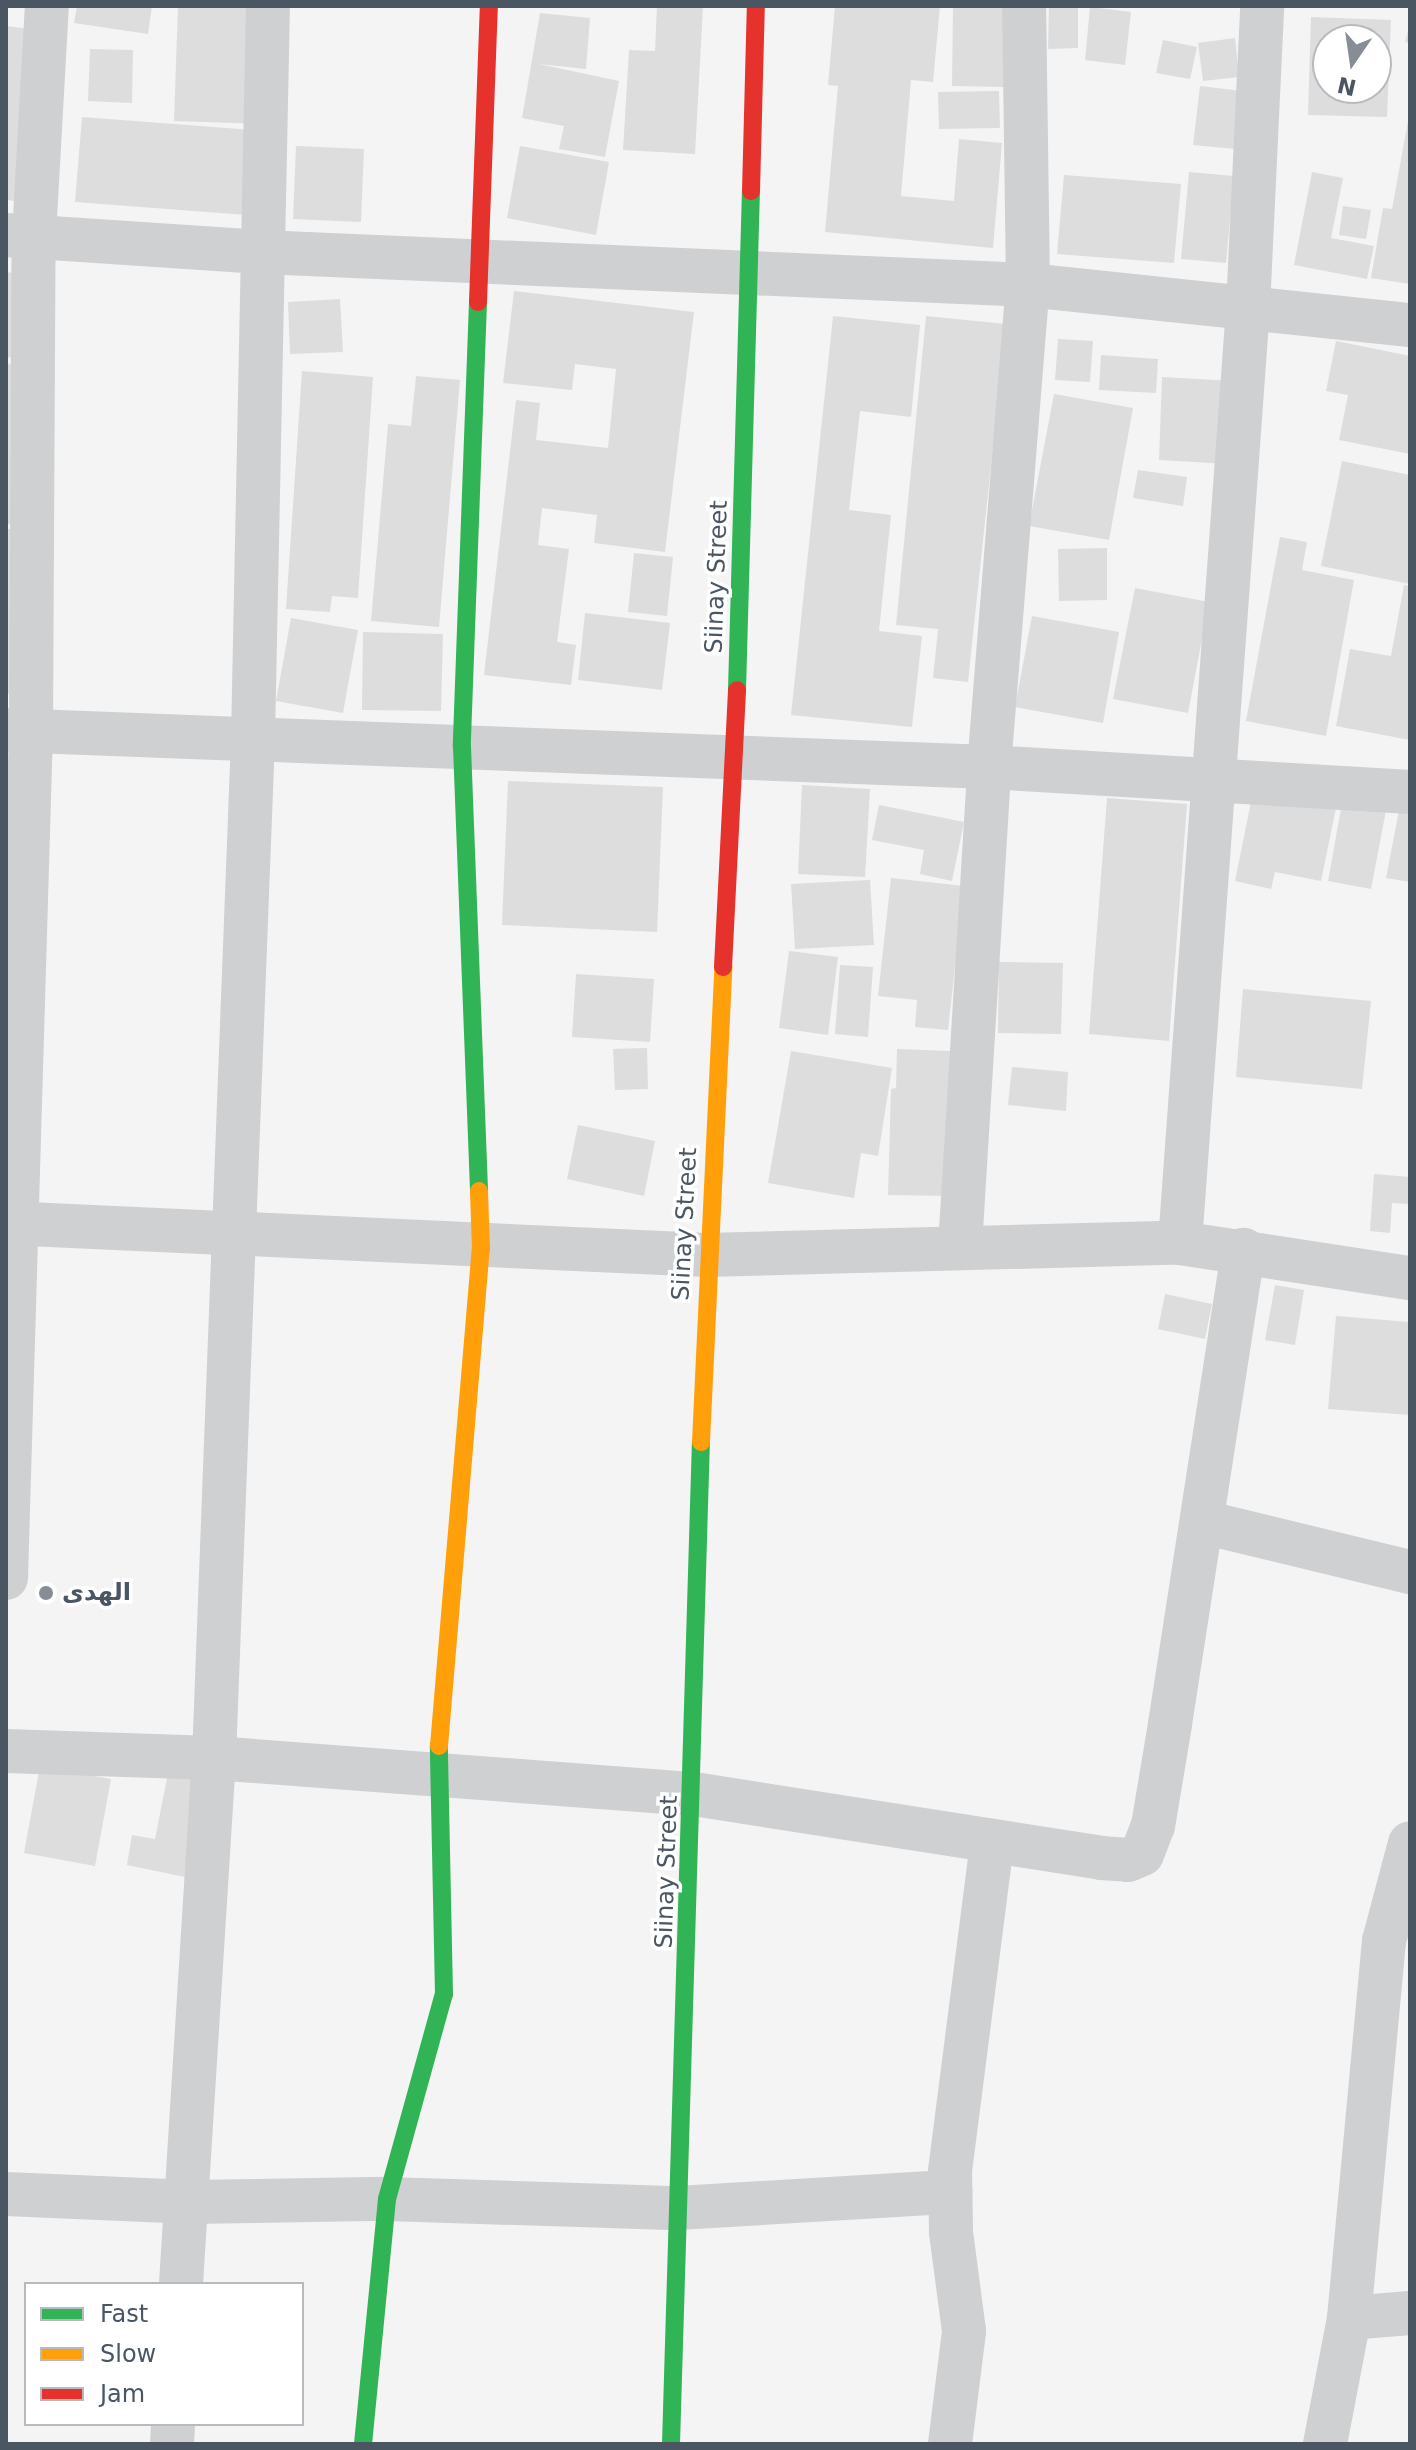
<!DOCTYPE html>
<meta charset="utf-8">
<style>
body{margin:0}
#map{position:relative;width:1416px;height:2450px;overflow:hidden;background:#f4f4f4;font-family:"DejaVu Sans","Noto Sans Arabic",sans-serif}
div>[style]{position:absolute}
.building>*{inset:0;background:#ddddde}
.street>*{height:44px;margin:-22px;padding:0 22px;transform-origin:22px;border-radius:22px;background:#ced0d2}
.fast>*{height:18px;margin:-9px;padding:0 9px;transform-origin:9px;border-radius:9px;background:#30b455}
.slow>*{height:18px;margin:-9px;padding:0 9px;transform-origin:9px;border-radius:9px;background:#ff9f0a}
.jam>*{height:18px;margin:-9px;padding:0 9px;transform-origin:9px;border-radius:9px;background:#e5322d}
.dots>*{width:22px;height:22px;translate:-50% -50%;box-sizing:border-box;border:4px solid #fff;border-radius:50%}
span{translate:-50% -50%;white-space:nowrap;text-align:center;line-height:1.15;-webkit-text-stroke:7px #fff;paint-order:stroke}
.street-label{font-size:24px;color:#4a5661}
.poi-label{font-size:24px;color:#4a5661;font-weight:700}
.left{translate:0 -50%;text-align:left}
.frame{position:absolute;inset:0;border:8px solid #4a5661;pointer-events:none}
.legend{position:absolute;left:24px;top:2282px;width:280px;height:144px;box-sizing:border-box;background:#fff;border:2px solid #b7bbc0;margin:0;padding:10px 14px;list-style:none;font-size:24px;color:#4a5661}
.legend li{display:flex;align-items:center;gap:16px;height:40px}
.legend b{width:40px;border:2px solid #b7bbc0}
.north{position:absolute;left:1312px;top:24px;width:80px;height:80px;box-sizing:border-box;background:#fff;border:2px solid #b7bbc0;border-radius:50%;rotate:193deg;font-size:22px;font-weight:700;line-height:32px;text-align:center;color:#4a5661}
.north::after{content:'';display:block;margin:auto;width:28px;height:36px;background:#868d94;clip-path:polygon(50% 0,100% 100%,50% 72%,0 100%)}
</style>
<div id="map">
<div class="building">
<i style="clip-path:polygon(77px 6px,152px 6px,148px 34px,74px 23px)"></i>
<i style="clip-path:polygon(178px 6px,265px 6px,261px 124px,174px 121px)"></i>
<i style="clip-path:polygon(657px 6px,703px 6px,695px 154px,623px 150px,629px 50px,655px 51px)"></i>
<i style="clip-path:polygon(835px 6px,940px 6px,933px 82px,911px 80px,901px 196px,954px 201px,959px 139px,1002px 143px,993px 248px,825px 232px,838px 86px,828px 85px)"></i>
<i style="clip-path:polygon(953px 6px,1005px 6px,1005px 87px,952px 86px)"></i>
<i style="clip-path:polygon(1049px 6px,1078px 6px,1078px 48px,1048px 49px)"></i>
<i style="clip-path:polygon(1090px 7px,1131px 12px,1125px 65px,1085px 60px)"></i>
<i style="clip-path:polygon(540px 13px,590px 18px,586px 69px,539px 64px,619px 81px,605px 157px,559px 149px,564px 126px,522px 118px)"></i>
<i style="clip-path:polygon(evenodd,1311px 17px,1391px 20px,1387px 117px,1308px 115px,1311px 17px,1328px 40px,1376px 40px,1376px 88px,1328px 88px,1328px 40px)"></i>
<i style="clip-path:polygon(1410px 24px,1410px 43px,1405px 42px)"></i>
<i style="clip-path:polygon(6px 26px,54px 32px,34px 203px,6px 200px)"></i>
<i style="clip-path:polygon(1235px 38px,1239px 77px,1203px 81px,1198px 43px)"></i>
<i style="clip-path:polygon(1163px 40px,1197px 47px,1190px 79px,1156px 73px)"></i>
<i style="clip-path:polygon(90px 49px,133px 50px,132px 103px,88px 101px)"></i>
<i style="clip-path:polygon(1200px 86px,1242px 91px,1235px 149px,1193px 145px)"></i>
<i style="clip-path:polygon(999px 91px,1000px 128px,939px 129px,938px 92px)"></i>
<i style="clip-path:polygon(1410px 110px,1410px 284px,1371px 278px,1383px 208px,1392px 209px)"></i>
<i style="clip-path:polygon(82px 117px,265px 131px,258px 216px,75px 202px)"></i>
<i style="clip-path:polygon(296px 146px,364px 149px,361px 222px,293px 219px)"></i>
<i style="clip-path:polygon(520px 146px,609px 162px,596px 235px,507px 218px)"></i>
<i style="clip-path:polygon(1189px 172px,1234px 176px,1226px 263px,1181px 259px)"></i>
<i style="clip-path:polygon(1312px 172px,1343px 178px,1331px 238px,1374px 246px,1367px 279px,1294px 265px)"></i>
<i style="clip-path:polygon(1064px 175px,1181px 184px,1174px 263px,1057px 254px)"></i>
<i style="clip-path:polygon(1343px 206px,1371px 210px,1366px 239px,1339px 235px)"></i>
<i style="clip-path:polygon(6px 272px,46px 277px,36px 361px,6px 357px)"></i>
<i style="clip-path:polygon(514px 291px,694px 312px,665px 552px,594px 543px,597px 515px,542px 508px,538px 545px,569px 549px,557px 642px,576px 645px,571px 685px,484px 675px,516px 400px,540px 403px,536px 440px,608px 448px,616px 369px,575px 364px,572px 390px,503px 383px)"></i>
<i style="clip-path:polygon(340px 299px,343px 352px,290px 354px,288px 302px)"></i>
<i style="clip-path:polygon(833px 316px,920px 325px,911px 417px,860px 411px,849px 510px,891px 515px,879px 631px,922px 636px,912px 727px,791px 715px)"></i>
<i style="clip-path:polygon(926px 316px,1006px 324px,968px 682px,933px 678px,938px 629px,896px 625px)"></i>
<i style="clip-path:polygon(1058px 339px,1093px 341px,1090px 382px,1055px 380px)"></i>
<i style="clip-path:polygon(1336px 341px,1410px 356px,1410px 454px,1339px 440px,1348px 395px,1326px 391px)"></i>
<i style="clip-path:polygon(1101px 355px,1158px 359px,1156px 393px,1099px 390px)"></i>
<i style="clip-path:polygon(6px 364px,38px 366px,31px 525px,6px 524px)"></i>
<i style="clip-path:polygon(302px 371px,373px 377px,358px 598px,332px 596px,330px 612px,286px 609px)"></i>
<i style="clip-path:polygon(416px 376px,460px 380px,439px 627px,371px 621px,388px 424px,411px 426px)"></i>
<i style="clip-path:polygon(1162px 377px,1232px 381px,1228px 464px,1159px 460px)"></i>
<i style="clip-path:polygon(1054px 394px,1133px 408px,1109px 540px,1029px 526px)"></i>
<i style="clip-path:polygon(1342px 461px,1410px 475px,1410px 584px,1321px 566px)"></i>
<i style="clip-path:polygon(1138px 470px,1187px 477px,1183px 506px,1133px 498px)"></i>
<i style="clip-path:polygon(6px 529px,27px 529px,27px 694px,6px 694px)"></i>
<i style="clip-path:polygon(1280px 537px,1307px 542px,1302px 570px,1354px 580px,1326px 736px,1246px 721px)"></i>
<i style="clip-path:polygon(1107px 548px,1107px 600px,1059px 601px,1058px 549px)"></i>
<i style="clip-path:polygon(634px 553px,673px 557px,667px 616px,628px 612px)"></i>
<i style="clip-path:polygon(1404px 585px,1410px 586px,1410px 740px,1336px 726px,1350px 649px,1391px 656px)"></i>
<i style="clip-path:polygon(1135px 588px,1209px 602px,1188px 713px,1113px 699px)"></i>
<i style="clip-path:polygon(585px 613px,670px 623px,662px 690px,578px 680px)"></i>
<i style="clip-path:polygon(1032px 616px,1119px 632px,1103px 723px,1015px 707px)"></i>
<i style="clip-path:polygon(291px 618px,358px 630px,343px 713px,276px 701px)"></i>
<i style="clip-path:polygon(363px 632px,443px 634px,441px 711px,362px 710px)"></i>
<i style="clip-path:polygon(508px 781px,663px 787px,657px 932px,502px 925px)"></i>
<i style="clip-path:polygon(802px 785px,870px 789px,865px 877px,798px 874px)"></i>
<i style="clip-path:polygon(1253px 792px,1336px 808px,1321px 881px,1275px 872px,1271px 889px,1235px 881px)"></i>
<i style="clip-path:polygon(1344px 792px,1388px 800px,1371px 889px,1328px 881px)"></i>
<i style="clip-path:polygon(1107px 798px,1187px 804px,1169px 1041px,1089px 1034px)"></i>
<i style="clip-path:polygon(1401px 800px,1410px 802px,1410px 882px,1386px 878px)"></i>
<i style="clip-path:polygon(879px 805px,964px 822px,952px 881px,920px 874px,924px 850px,872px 840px)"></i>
<i style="clip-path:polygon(891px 878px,964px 886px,948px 1030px,915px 1027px,917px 1000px,878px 996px)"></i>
<i style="clip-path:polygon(870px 880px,874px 945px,795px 949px,791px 884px)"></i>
<i style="clip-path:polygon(789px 951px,838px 957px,828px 1035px,779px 1028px)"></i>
<i style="clip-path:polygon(999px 962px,1063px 963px,1061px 1034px,998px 1033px)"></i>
<i style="clip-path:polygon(840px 965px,873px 967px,868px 1037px,835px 1034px)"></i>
<i style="clip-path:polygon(576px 974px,654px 979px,650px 1042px,572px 1037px)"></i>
<i style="clip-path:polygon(1243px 989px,1371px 1001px,1362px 1089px,1236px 1077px)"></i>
<i style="clip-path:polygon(647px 1048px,648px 1089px,615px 1090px,613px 1049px)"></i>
<i style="clip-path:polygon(897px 1049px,951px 1051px,948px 1196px,888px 1195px,891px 1089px,896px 1088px)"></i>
<i style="clip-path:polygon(791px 1051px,892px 1068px,878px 1156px,861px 1153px,854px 1198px,768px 1183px)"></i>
<i style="clip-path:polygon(1012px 1067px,1068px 1072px,1066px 1111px,1008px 1105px)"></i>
<i style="clip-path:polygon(578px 1125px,655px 1141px,644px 1196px,567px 1179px)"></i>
<i style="clip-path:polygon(1374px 1174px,1410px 1177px,1410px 1204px,1392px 1203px,1390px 1233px,1370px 1231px)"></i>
<i style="clip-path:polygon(1275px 1285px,1304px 1290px,1295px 1345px,1265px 1340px)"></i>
<i style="clip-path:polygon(1165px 1294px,1212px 1304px,1205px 1339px,1158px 1329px)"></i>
<i style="clip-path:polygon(1336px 1316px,1410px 1322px,1410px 1415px,1328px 1409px)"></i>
<i style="clip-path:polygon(40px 1766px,111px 1779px,95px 1866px,24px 1853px)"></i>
<i style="clip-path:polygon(169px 1768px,210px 1777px,190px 1878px,127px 1865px,132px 1835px,155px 1839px)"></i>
</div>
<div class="street">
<i style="left:6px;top:235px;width:256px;rotate:3.8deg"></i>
<i style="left:261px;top:252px;width:768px;rotate:2.46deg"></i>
<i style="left:1028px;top:285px;width:384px;rotate:6deg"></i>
<i style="left:6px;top:730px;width:984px;rotate:2.16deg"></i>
<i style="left:989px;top:767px;width:422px;rotate:3.4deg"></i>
<i style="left:6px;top:1223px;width:701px;rotate:2.62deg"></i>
<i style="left:706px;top:1255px;width:474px;rotate:-1.5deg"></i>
<i style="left:1180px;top:1243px;width:233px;rotate:8.7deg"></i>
<i style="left:1180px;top:1243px;width:937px;rotate:-85.84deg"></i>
<i style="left:1248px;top:308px;width:302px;rotate:-87.3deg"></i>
<i style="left:960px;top:1247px;width:481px;rotate:-86.5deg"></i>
<i style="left:989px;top:767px;width:484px;rotate:-85.4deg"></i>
<i style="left:1028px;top:285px;width:279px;rotate:-90.8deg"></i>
<i style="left:1203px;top:1522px;width:213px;rotate:13.6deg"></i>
<i style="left:6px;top:1578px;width:847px;rotate:-88.31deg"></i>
<i style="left:31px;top:731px;width:495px;rotate:-89.7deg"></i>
<i style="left:34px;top:236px;width:230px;rotate:-86.8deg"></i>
<i style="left:6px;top:1751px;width:208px;rotate:1.9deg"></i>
<i style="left:214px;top:1758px;width:481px;rotate:4.3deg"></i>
<i style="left:694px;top:1794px;width:412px;rotate:8.9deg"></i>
<i style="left:1101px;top:1858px;width:27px;rotate:4deg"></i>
<i style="left:1128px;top:1860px;width:15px;rotate:-23deg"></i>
<i style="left:1142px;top:1854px;width:30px;rotate:-69deg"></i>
<i style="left:1153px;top:1826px;width:103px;rotate:-80.5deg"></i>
<i style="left:1170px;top:1724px;width:480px;rotate:-81.2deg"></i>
<i style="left:6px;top:2194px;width:180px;rotate:2.5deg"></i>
<i style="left:186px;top:2202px;width:201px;rotate:-0.9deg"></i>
<i style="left:387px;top:2199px;width:291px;rotate:1.8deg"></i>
<i style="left:678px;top:2208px;width:273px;rotate:-3.4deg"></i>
<i style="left:181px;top:2284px;width:527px;rotate:-86.41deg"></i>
<i style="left:214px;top:1758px;width:525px;rotate:-87.82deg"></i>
<i style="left:234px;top:1233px;width:495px;rotate:-87.8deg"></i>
<i style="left:253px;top:738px;width:732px;rotate:-88.83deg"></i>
<i style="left:1349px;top:2318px;width:61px;rotate:-4.7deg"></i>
<i style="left:172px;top:2444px;width:20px;rotate:-87deg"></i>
<i style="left:950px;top:2444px;width:114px;rotate:-82.9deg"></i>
<i style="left:964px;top:2331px;width:100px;rotate:-97.5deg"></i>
<i style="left:951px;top:2232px;width:61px;rotate:-90.9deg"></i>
<i style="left:950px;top:2171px;width:333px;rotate:-82.7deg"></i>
<i style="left:1325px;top:2444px;width:128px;rotate:-79.2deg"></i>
<i style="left:1349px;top:2318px;width:379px;rotate:-84.7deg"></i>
<i style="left:1384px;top:1941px;width:101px;rotate:-75.1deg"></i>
</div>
<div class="fast">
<i style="left:478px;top:302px;width:445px;rotate:92.1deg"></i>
<i style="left:462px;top:747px;width:444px;rotate:87.8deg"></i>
<i style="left:737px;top:690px;width:499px;rotate:-88.4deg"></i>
<i style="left:363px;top:2444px;width:246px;rotate:-84.4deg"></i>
<i style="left:387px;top:2199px;width:213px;rotate:-74.5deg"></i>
<i style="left:444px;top:1994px;width:248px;rotate:-91.2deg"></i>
<i style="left:671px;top:2444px;width:1002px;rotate:-88.29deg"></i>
</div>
<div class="slow">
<i style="left:701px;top:1442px;width:476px;rotate:-87.3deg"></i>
<i style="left:439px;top:1746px;width:499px;rotate:-85.2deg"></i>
<i style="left:481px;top:1249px;width:58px;rotate:-92deg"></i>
</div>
<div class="jam">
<i style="left:751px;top:191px;width:185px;rotate:-88.5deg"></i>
<i style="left:478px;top:302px;width:296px;rotate:-87.9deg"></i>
<i style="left:723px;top:967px;width:277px;rotate:-87.1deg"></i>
</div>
<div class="dots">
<i style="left:46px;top:1593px;background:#868d94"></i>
</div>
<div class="street-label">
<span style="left:717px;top:577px;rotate:-88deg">Siinay Street</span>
<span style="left:685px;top:1224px;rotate:-87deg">Siinay Street</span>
<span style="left:667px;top:1872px;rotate:-88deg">Siinay Street</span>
</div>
<div class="poi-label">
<span class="left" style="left:62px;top:1593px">الهدى</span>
</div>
<div class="frame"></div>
<ul class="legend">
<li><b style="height:10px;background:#30b455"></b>Fast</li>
<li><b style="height:10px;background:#ff9f0a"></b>Slow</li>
<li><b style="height:10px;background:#e5322d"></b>Jam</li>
</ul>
<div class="north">N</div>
</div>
